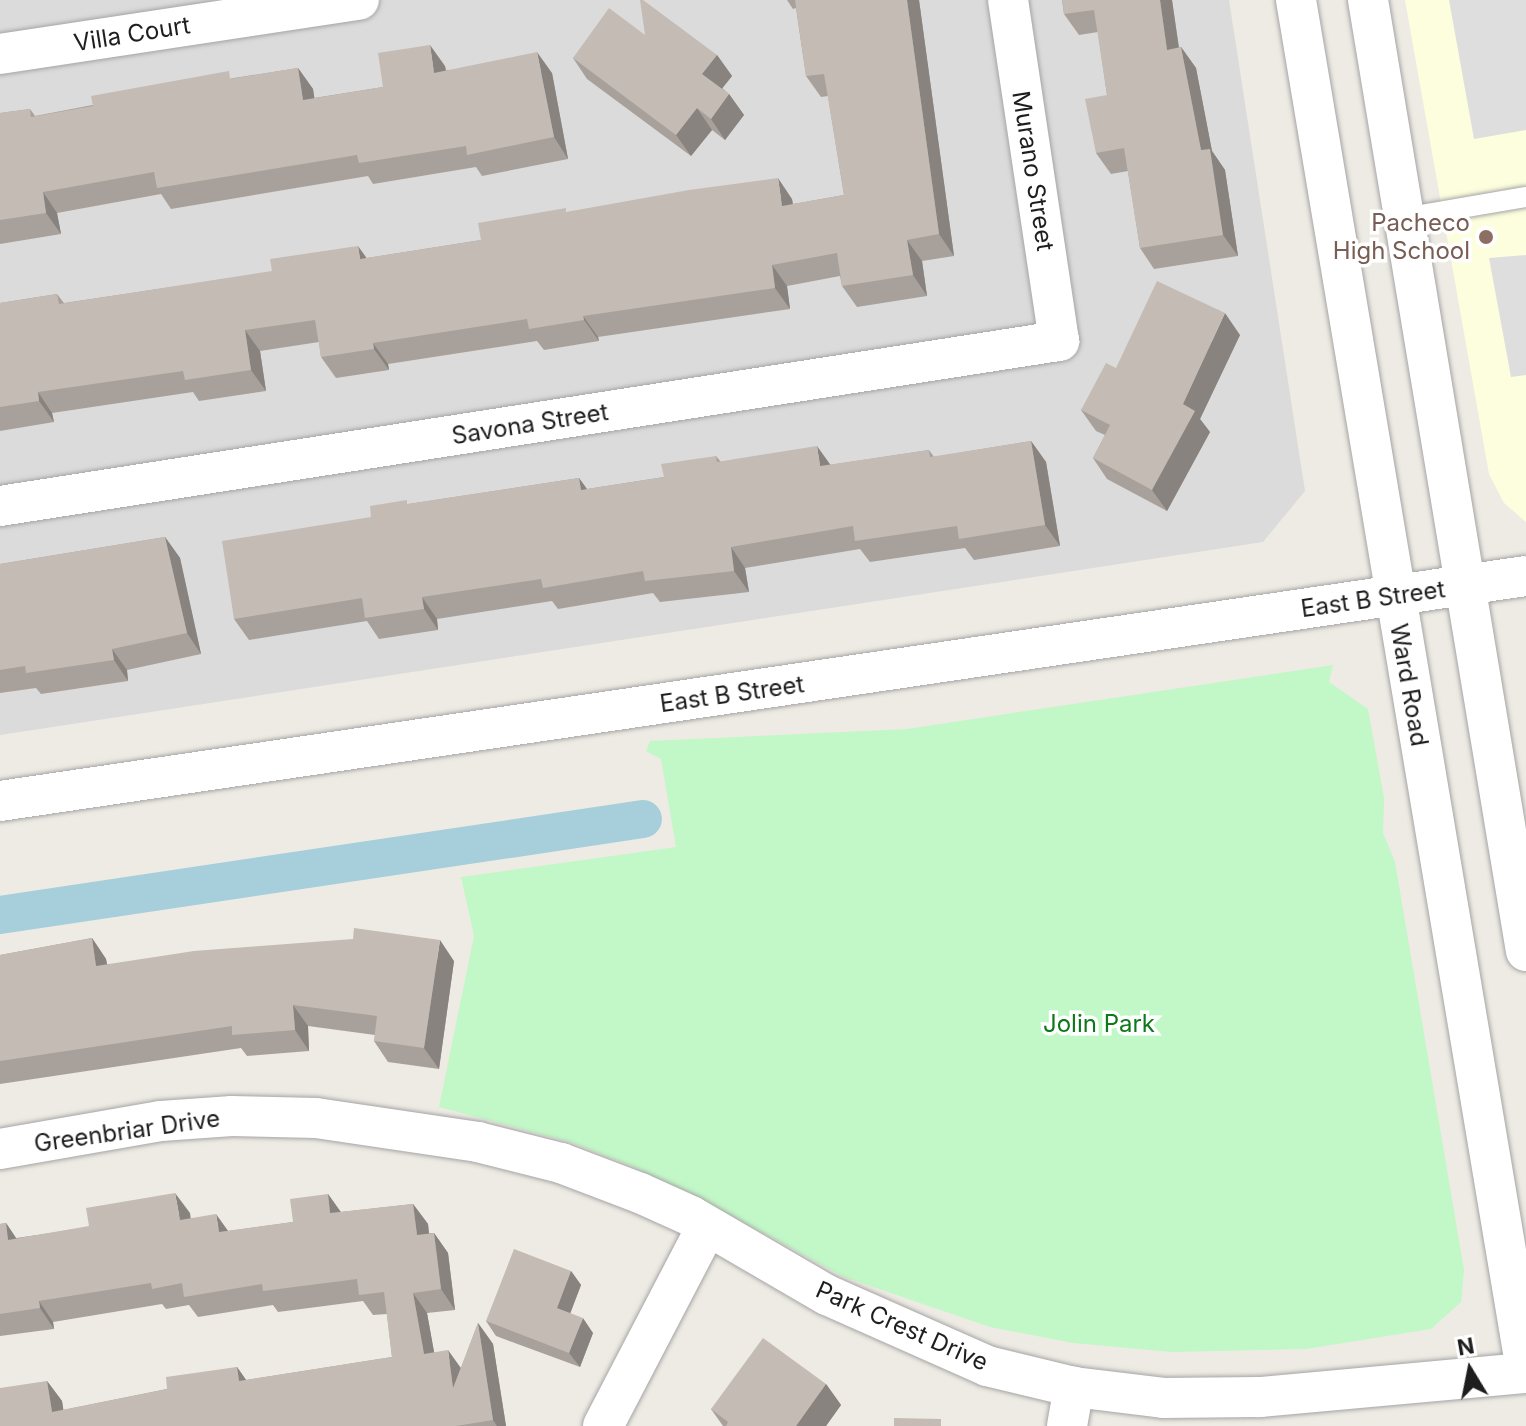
<!DOCTYPE html>
<style>
body{margin:0}
#map{position:relative;width:1526px;height:1426px;overflow:hidden;background:#eeebe4;font-family:Inter,sans-serif}
div>[style]{position:absolute}
.residential>*{inset:0;background:#dcdbdb}
.education>*{inset:0;background:#fdfede}
.park>*{inset:0;background:#c2f7c7}
.parking>*{inset:0;background:#dedede}
.canal>*{height:38px;margin:-19px;padding:0 19px;transform-origin:19px;border-radius:19px;background:#a6cedb}
.roads{filter:drop-shadow(0 0 2px #a5a5a5) drop-shadow(0 0 2px #a5a5a5)}
.lane>*{height:20px;margin:-10px;padding:0 10px;transform-origin:10px;border-radius:10px;background:#fff}
.street>*{height:40px;margin:-20px;padding:0 20px;transform-origin:20px;border-radius:20px;background:#fff}
.wall>*{inset:0;background:#a8a19b}
.shaded-wall>*{inset:0;background:#88837e}
.building>*{inset:0;background:#c3bbb4}
.dots>*{width:22px;height:22px;translate:-50% -50%;box-sizing:border-box;border:4px solid #fff;border-radius:50%}
span{translate:-50% -50%;white-space:nowrap;text-align:center;line-height:1.15;-webkit-text-stroke:7px #fff;paint-order:stroke}
.street-label{font-size:24px;color:#1e1e1e}
.education-label{font-size:24px;color:#785e54}
.right{translate:-100% -50%;text-align:right}
.park-label{font-size:24px;color:#0f781a}
.north{position:absolute;left:1430px;top:1330px;width:80px;height:80px;-webkit-text-stroke:6px #fff;paint-order:stroke;rotate:350deg;font-size:22px;font-weight:700;line-height:32px;text-align:center;color:#1e1e1e}
.north::after{content:'';display:block;margin:auto;width:28px;height:36px;background:#1e1e1e;clip-path:polygon(50% 0,100% 100%,50% 72%,0 100%)}
</style>
<div id="map">
<div class="residential">
<i style="clip-path:polygon(0 0,1229px 0,1305px 491px,1263px 542px,0 735px)"></i>
</div>
<div class="education">
<i style="clip-path:polygon(1405px 0,1526px 0,1526px 522px,1504px 503px,1489px 474px)"></i>
</div>
<div class="park">
<i style="clip-path:polygon(1333px 665px,1329px 682px,1368px 709px,1384px 798px,1383px 833px,1395px 862px,1464px 1270px,1461px 1302px,1431px 1329px,1306px 1349px,1172px 1352px,1073px 1343px,990px 1327px,844px 1277px,687px 1192px,626px 1164px,573px 1143px,439px 1107px,474px 936px,461px 877px,676px 847px,661px 759px,646px 751px,650px 741px,907px 729px)"></i>
</div>
<div class="parking">
<i style="clip-path:polygon(1449px 0,1526px 0,1526px 130px,1474px 139px)"></i>
<i style="clip-path:polygon(1526px 255px,1526px 375px,1511px 377px,1489px 258px)"></i>
</div>
<div class="canal">
<i style="left:0;top:915px;width:650px;rotate:-8.49deg"></i>
</div>
<div class="roads">
<div class="lane">
<i style="left:1403px;top:218px;width:125px;rotate:-9.7deg"></i>
</div>
<div class="street">
<i style="left:1296px;top:0;width:1389px;rotate:80.47deg"></i>
<i style="left:1368px;top:0;width:964px;rotate:80.57deg"></i>
<i style="left:0;top:54px;width:363px;rotate:-8.6deg"></i>
<i style="left:0;top:506px;width:1072px;rotate:-8.86deg"></i>
<i style="left:1059px;top:341px;width:345px;rotate:-98.5deg"></i>
<i style="left:0;top:801px;width:1542px;rotate:-8.39deg"></i>
<i style="left:0;top:1149px;width:163px;rotate:-9.9deg"></i>
<i style="left:161px;top:1121px;width:71px;rotate:-4deg"></i>
<i style="left:232px;top:1116px;width:84px;rotate:1.4deg"></i>
<i style="left:316px;top:1118px;width:164px;rotate:8.4deg"></i>
<i style="left:478px;top:1142px;width:86px;rotate:14.2deg"></i>
<i style="left:561px;top:1163px;width:85px;rotate:20.8deg"></i>
<i style="left:640px;top:1193px;width:56px;rotate:24.3deg"></i>
<i style="left:691px;top:1216px;width:157px;rotate:30.2deg"></i>
<i style="left:827px;top:1295px;width:175px;rotate:23.9deg"></i>
<i style="left:987px;top:1366px;width:89px;rotate:13.6deg"></i>
<i style="left:1074px;top:1387px;width:90px;rotate:7deg"></i>
<i style="left:1163px;top:1398px;width:97px;rotate:-0.6deg"></i>
<i style="left:1260px;top:1397px;width:267px;rotate:-5.2deg"></i>
<i style="left:603px;top:1426px;width:225px;rotate:-62.5deg"></i>
<i style="left:1067px;top:1426px;width:40px;rotate:-80deg"></i>
</div>
</div>
<div class="wall">
<i style="clip-path:polygon(787px 0,919px 0,954px 256px,922px 261px,927px 296px,857px 307px,842px 286px,840px 276px,787px 286px,790px 309px,598px 337px,599px 341px,544px 350px,537px 341px,388px 364px,389px 370px,336px 378px,321px 357px,319px 342px,260px 351px,266px 391px,199px 401px,193px 392px,52px 413px,54px 422px,0 431px,0 303px,57px 294px,64px 303px,367px 258px,481px 240px,568px 212px,792px 199px,793px 204px,844px 195px,828px 96px,821px 97px,806px 76px,796px 8px,793px 9px)"></i>
<i style="clip-path:polygon(1062px 0,1172px 0,1179px 47px,1181px 47px,1196px 68px,1212px 151px,1225px 170px,1238px 256px,1154px 269px,1140px 248px,1128px 171px,1111px 174px,1096px 153px,1107px 95px,1098px 32px,1079px 35px,1064px 14px)"></i>
<i style="clip-path:polygon(645px 35px,717px 55px,732px 76px,722px 88px,729px 94px,744px 115px,725px 140px,712px 130px,691px 156px,587px 79px,573px 58px)"></i>
<i style="clip-path:polygon(445px 66px,446px 70px,552px 73px,568px 159px,482px 176px,476px 167px,373px 184px,368px 176px,171px 209px,161px 194px,57px 213px,61px 234px,0 244px,0 113px,30px 109px,35px 116px,234px 78px,298px 68px,313px 89px,314px 98px,383px 87px)"></i>
<i style="clip-path:polygon(1240px 335px,1200px 419px,1210px 432px,1167px 511px,1107px 479px,1093px 458px,1105px 435px,1096px 431px,1081px 410px,1116px 368px)"></i>
<i style="clip-path:polygon(1031px 441px,1046px 462px,1060px 546px,974px 560px,965px 548px,870px 562px,860px 549px,745px 568px,749px 592px,660px 602px,653px 593px,558px 609px,552px 601px,437px 619px,438px 630px,379px 639px,367px 621px,249px 640px,234px 619px,371px 517px,409px 504px,579px 478px,587px 489px,664px 477px,716px 456px,721px 462px,830px 465px,929px 450px,934px 457px)"></i>
<i style="clip-path:polygon(165px 537px,180px 558px,201px 654px,127px 670px,128px 681px,41px 694px,36px 688px,0 693px,0 564px)"></i>
<i style="clip-path:polygon(92px 938px,106px 959px,107px 964px,454px 961px,439px 1069px,388px 1062px,374px 1041px,375px 1035px,308px 1026px,309px 1051px,247px 1056px,241px 1048px,0 1084px,0 955px)"></i>
<i style="clip-path:polygon(328px 1194px,341px 1212px,413px 1204px,428px 1224px,429px 1233px,434px 1233px,448px 1253px,455px 1310px,427px 1313px,434px 1352px,461px 1368px,478px 1323px,493px 1344px,506px 1426px,0 1426px,47px 1381px,62px 1401px,63px 1410px,167px 1389px,237px 1367px,246px 1380px,392px 1357px,387px 1314px,373px 1315px,363px 1301px,278px 1312px,273px 1305px,198px 1317px,189px 1305px,166px 1309px,162px 1304px,53px 1322px,54px 1329px,0 1336px,0 1224px,6px 1223px,16px 1238px,190px 1213px,190px 1218px,228px 1231px,293px 1222px)"></i>
<i style="clip-path:polygon(571px 1271px,581px 1285px,570px 1313px,593px 1333px,580px 1367px,496px 1336px,486px 1321px)"></i>
<i style="clip-path:polygon(826px 1384px,841px 1405px,826px 1426px,723px 1426px,711px 1409px)"></i>
</div>
<div class="shaded-wall">
<i style="clip-path:polygon(907px 0,919px 0,954px 256px,939px 234px)"></i>
<i style="clip-path:polygon(1160px 0,1172px 0,1182px 71px,1167px 50px)"></i>
<i style="clip-path:polygon(430px 45px,445px 66px,449px 94px,434px 73px)"></i>
<i style="clip-path:polygon(1181px 47px,1196px 68px,1212px 151px,1225px 170px,1238px 256px,1223px 235px,1201px 150px)"></i>
<i style="clip-path:polygon(537px 52px,552px 73px,568px 159px,554px 137px)"></i>
<i style="clip-path:polygon(717px 55px,732px 76px,717px 95px,702px 74px)"></i>
<i style="clip-path:polygon(298px 68px,313px 89px,318px 121px,303px 100px)"></i>
<i style="clip-path:polygon(729px 94px,744px 115px,725px 140px,711px 119px)"></i>
<i style="clip-path:polygon(697px 108px,712px 130px,691px 156px,676px 135px)"></i>
<i style="clip-path:polygon(778px 178px,792px 199px,796px 227px,782px 206px)"></i>
<i style="clip-path:polygon(43px 192px,57px 213px,61px 234px,46px 213px)"></i>
<i style="clip-path:polygon(907px 240px,922px 261px,927px 296px,913px 275px)"></i>
<i style="clip-path:polygon(358px 246px,373px 267px,360px 259px)"></i>
<i style="clip-path:polygon(772px 265px,787px 286px,790px 309px,775px 288px)"></i>
<i style="clip-path:polygon(1225px 313px,1240px 335px,1200px 419px,1210px 432px,1167px 511px,1152px 490px,1183px 404px)"></i>
<i style="clip-path:polygon(583px 316px,598px 337px,599px 341px,584px 320px)"></i>
<i style="clip-path:polygon(245px 330px,260px 351px,266px 391px,251px 370px)"></i>
<i style="clip-path:polygon(373px 343px,388px 364px,389px 370px,374px 349px)"></i>
<i style="clip-path:polygon(38px 392px,52px 413px,54px 422px,39px 401px)"></i>
<i style="clip-path:polygon(1031px 441px,1046px 462px,1060px 546px,1045px 525px)"></i>
<i style="clip-path:polygon(817px 446px,832px 467px,820px 466px)"></i>
<i style="clip-path:polygon(579px 478px,594px 499px,581px 490px)"></i>
<i style="clip-path:polygon(165px 537px,180px 558px,201px 654px,187px 633px)"></i>
<i style="clip-path:polygon(731px 547px,745px 568px,749px 592px,734px 571px)"></i>
<i style="clip-path:polygon(422px 597px,437px 619px,438px 630px,424px 609px)"></i>
<i style="clip-path:polygon(112px 649px,127px 670px,128px 681px,114px 660px)"></i>
<i style="clip-path:polygon(92px 938px,106px 959px,111px 987px,96px 966px)"></i>
<i style="clip-path:polygon(440px 940px,454px 961px,439px 1069px,424px 1048px)"></i>
<i style="clip-path:polygon(293px 1005px,308px 1026px,309px 1051px,295px 1030px)"></i>
<i style="clip-path:polygon(175px 1193px,190px 1213px,194px 1241px,180px 1220px)"></i>
<i style="clip-path:polygon(328px 1194px,342px 1214px,330px 1213px)"></i>
<i style="clip-path:polygon(413px 1204px,428px 1224px,431px 1256px,417px 1235px)"></i>
<i style="clip-path:polygon(216px 1214px,231px 1235px,219px 1232px)"></i>
<i style="clip-path:polygon(6px 1223px,20px 1244px,8px 1240px)"></i>
<i style="clip-path:polygon(434px 1233px,448px 1253px,455px 1310px,441px 1289px)"></i>
<i style="clip-path:polygon(571px 1271px,581px 1285px,567px 1322px,557px 1308px)"></i>
<i style="clip-path:polygon(413px 1293px,427px 1313px,438px 1374px,424px 1354px)"></i>
<i style="clip-path:polygon(39px 1301px,53px 1322px,54px 1329px,40px 1308px)"></i>
<i style="clip-path:polygon(583px 1318px,593px 1333px,580px 1367px,569px 1353px)"></i>
<i style="clip-path:polygon(478px 1323px,493px 1344px,506px 1426px,497px 1426px,493px 1420px)"></i>
<i style="clip-path:polygon(448px 1350px,463px 1371px,453px 1388px)"></i>
<i style="clip-path:polygon(237px 1367px,251px 1387px,239px 1381px)"></i>
<i style="clip-path:polygon(47px 1381px,62px 1401px,66px 1426px,52px 1412px)"></i>
<i style="clip-path:polygon(826px 1384px,841px 1405px,826px 1426px,796px 1426px)"></i>
</div>
<div class="building">
<i style="clip-path:polygon(640px 0,643px 0,717px 55px,702px 74px,729px 94px,711px 119px,697px 108px,676px 135px,573px 58px,609px 8px,645px 35px)"></i>
<i style="clip-path:polygon(795px 0,907px 0,939px 234px,907px 240px,913px 275px,842px 286px,837px 253px,772px 265px,775px 288px,583px 316px,584px 320px,529px 329px,527px 319px,373px 343px,374px 349px,321px 357px,315px 320px,245px 330px,251px 370px,185px 380px,183px 371px,38px 392px,39px 401px,0 407px,0 303px,57px 294px,59px 304px,272px 271px,270px 259px,358px 246px,360px 259px,481px 240px,478px 223px,566px 208px,566px 212px,689px 190px,778px 178px,782px 206px,844px 195px,824px 74px,806px 76px)"></i>
<i style="clip-path:polygon(1062px 0,1160px 0,1167px 50px,1181px 47px,1201px 150px,1210px 149px,1223px 235px,1140px 248px,1124px 148px,1096px 153px,1085px 99px,1107px 95px,1094px 10px,1064px 14px)"></i>
<i style="clip-path:polygon(430px 45px,434px 73px,537px 52px,554px 137px,467px 155px,466px 146px,359px 163px,357px 155px,157px 188px,154px 172px,43px 192px,46px 213px,0 220px,0 113px,30px 109px,31px 117px,93px 106px,91px 96px,229px 71px,230px 79px,298px 68px,303px 100px,383px 87px,378px 53px)"></i>
<i style="clip-path:polygon(1157px 281px,1225px 313px,1183px 404px,1195px 411px,1152px 490px,1093px 458px,1110px 425px,1081px 410px,1106px 363px,1116px 368px)"></i>
<i style="clip-path:polygon(1031px 441px,1045px 525px,959px 539px,957px 526px,855px 541px,853px 526px,731px 547px,734px 571px,645px 581px,643px 571px,543px 588px,541px 579px,422px 597px,424px 609px,365px 618px,362px 598px,234px 619px,222px 541px,371px 517px,370px 506px,407px 500px,407px 504px,579px 478px,581px 490px,664px 477px,661px 464px,716px 456px,717px 462px,817px 446px,820px 466px,929px 450px,930px 457px)"></i>
<i style="clip-path:polygon(165px 537px,187px 633px,112px 649px,114px 660px,26px 673px,25px 666px,0 670px,0 564px)"></i>
<i style="clip-path:polygon(354px 928px,440px 940px,424px 1048px,374px 1041px,377px 1016px,293px 1005px,295px 1030px,232px 1035px,232px 1026px,0 1061px,0 955px,92px 938px,96px 966px,194px 951px,353px 939px)"></i>
<i style="clip-path:polygon(175px 1193px,180px 1220px,216px 1214px,219px 1232px,293px 1222px,290px 1199px,328px 1194px,330px 1213px,413px 1204px,417px 1235px,434px 1233px,441px 1289px,413px 1293px,424px 1354px,448px 1350px,453px 1388px,478px 1323px,493px 1420px,456px 1426px,0 1426px,0 1388px,47px 1381px,52px 1412px,167px 1389px,166px 1377px,237px 1367px,239px 1381px,392px 1357px,384px 1292px,359px 1295px,357px 1279px,263px 1291px,262px 1284px,184px 1297px,182px 1283px,152px 1289px,151px 1283px,39px 1301px,40px 1308px,0 1314px,0 1224px,6px 1223px,8px 1240px,89px 1226px,86px 1208px)"></i>
<i style="clip-path:polygon(514px 1249px,571px 1271px,557px 1308px,583px 1318px,569px 1353px,486px 1321px)"></i>
<i style="clip-path:polygon(763px 1338px,826px 1384px,796px 1426px,726px 1426px,728px 1422px,711px 1409px)"></i>
<i style="clip-path:polygon(894px 1418px,941px 1419px,941px 1426px,894px 1426px)"></i>
</div>
<div class="dots">
<i style="left:1486px;top:237px;background:#8d6e63"></i>
</div>
<div class="street-label">
<span style="left:132px;top:34px;rotate:-9deg">Villa Court</span>
<span style="left:1033px;top:171px;rotate:81deg">Murano Street</span>
<span style="left:530px;top:424px;rotate:-9deg">Savona Street</span>
<span style="left:1373px;top:599px;rotate:-8deg">East B Street</span>
<span style="left:1409px;top:685px;rotate:80deg">Ward Road</span>
<span style="left:732px;top:694px;rotate:-8deg">East B Street</span>
<span style="left:127px;top:1131px;rotate:-8deg">Greenbriar Drive</span>
<span style="left:902px;top:1326px;rotate:24deg">Park Crest Drive</span>
</div>
<div class="education-label">
<span class="right" style="left:1470px;top:237px">Pacheco<br>High School</span>
</div>
<div class="park-label">
<span style="left:1099px;top:1024px">Jolin Park</span>
</div>
<div class="north">N</div>
</div>
